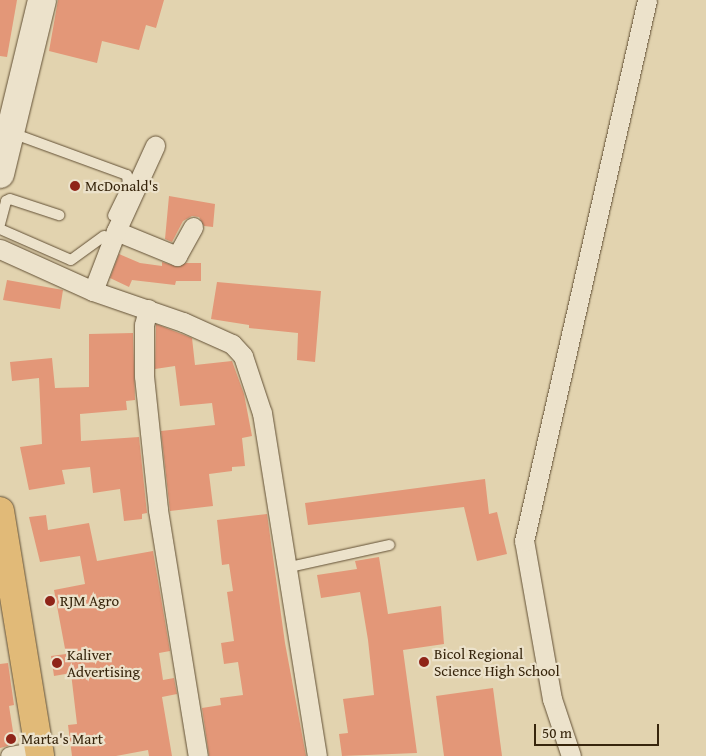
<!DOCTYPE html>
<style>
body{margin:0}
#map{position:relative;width:706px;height:756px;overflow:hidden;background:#e2d3af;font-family:"Gentium Book Plus",serif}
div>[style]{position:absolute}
.building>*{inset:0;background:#e39778}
.roads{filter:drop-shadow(0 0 1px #625035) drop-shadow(0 0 1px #625035)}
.lane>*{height:10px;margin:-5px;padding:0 5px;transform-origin:5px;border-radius:5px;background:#ece2cb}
.street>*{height:19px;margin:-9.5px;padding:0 9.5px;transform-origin:9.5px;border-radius:9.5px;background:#ece2cb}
.secondary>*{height:28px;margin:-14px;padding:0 14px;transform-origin:14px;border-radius:14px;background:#ece2cb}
.highway>*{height:28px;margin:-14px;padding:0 14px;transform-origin:14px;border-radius:14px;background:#e1ba78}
.dots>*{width:14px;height:14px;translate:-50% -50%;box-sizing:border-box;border:2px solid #ece2cb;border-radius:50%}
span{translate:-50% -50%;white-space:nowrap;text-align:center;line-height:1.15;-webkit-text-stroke:4.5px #ece2cb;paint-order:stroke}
.poi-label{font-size:15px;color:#37250c}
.left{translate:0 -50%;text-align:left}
.scale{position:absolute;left:534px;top:724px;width:125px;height:22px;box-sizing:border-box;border:2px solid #37250c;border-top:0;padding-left:6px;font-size:15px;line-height:18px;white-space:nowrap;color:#37250c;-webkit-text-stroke:4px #ece2cb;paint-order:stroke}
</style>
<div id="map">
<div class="building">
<i style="clip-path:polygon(0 0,17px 0,7px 57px,0 56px)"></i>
<i style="clip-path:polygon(58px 0,164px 0,156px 28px,146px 25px,139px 50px,102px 41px,97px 63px,49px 51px)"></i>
<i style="clip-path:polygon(169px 196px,215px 204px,213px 227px,204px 226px,199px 217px,192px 216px,183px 221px,172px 242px,165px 239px)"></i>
<i style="clip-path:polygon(119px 254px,140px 263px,162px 266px,162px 262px,178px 267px,186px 263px,201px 263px,201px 281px,176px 281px,175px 285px,132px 280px,129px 287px,110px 278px)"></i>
<i style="clip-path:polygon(7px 280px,63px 290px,60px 309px,3px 300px)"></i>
<i style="clip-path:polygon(217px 282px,321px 291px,315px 362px,297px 360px,298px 333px,249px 328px,249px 325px,211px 319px)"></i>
<i style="clip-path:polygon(156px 324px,192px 338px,195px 365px,232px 361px,244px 394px,252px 436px,242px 438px,245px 466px,232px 467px,232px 471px,209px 474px,213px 506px,170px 511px,161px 431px,215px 425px,212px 403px,180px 406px,175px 366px,155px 369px)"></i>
<i style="clip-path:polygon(133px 333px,135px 400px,126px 401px,127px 410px,80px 414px,81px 441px,139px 437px,147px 513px,142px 514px,142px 519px,124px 521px,120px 489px,93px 493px,90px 467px,62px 470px,65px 484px,29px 490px,20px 447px,42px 444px,39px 378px,12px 381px,10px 362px,52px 358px,55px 388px,89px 387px,89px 334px)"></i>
<i style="clip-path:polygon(485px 479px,489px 514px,497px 512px,507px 554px,477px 561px,464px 507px,308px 525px,305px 503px)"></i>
<i style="clip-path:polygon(267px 514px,285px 643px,306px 756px,209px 756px,202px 708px,221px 705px,220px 698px,243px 695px,238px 662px,224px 664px,221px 643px,234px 641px,227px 592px,233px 591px,229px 564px,222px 565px,217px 520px)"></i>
<i style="clip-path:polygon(46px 515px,48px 530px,89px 523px,97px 561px,153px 551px,170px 651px,159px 653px,163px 680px,174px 678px,177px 694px,162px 697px,172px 756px,149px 756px,148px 750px,116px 756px,72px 756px,68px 725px,77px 724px,71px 673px,54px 676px,51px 656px,66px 654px,54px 590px,85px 584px,80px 556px,40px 562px,29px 517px)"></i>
<i style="clip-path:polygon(379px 557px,388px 614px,441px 606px,444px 644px,403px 650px,417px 753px,342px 756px,339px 734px,348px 733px,343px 699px,374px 695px,368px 640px,360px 592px,321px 598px,317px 575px,357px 569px,355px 561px)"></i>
<i style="clip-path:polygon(8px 663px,14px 705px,9px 706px,15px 744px,0 748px,0 664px)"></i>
<i style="clip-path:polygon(493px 688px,502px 756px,444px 756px,436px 696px)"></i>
</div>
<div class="roads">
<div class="lane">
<i style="left:12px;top:133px;width:122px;rotate:20.1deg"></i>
<i style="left:127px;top:175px;width:10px;rotate:84deg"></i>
<i style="left:128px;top:185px;width:34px;rotate:116deg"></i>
<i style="left:0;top:224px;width:24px;rotate:-75deg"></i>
<i style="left:6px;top:201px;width:4px;rotate:-27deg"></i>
<i style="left:10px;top:199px;width:52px;rotate:18.1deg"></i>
<i style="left:0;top:229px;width:77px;rotate:23.6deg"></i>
<i style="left:71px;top:260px;width:41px;rotate:-36deg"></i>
<i style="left:285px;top:568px;width:107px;rotate:-12.4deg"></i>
</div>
<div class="street">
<i style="left:116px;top:231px;width:66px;rotate:22.3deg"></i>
<i style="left:177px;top:256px;width:33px;rotate:-61deg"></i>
<i style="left:0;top:249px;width:102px;rotate:24.3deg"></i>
<i style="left:93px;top:291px;width:95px;rotate:19deg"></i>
<i style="left:183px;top:322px;width:54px;rotate:24.2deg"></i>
<i style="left:232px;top:344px;width:16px;rotate:47deg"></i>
<i style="left:243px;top:356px;width:60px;rotate:71.6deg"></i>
<i style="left:262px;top:413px;width:347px;rotate:80.9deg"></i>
<i style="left:93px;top:291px;width:64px;rotate:-69deg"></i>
<i style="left:116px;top:231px;width:94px;rotate:-65.4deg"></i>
<i style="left:148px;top:309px;width:16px;rotate:104deg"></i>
<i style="left:144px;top:325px;width:51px;rotate:90deg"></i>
<i style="left:144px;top:376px;width:135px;rotate:84deg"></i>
<i style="left:158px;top:510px;width:249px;rotate:80.8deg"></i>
<i style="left:10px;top:756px;width:29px;rotate:-10deg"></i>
<i style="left:571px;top:756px;width:60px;rotate:-108.4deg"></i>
<i style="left:552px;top:699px;width:160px;rotate:-100deg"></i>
<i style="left:524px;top:541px;width:555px;rotate:-77.19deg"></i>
</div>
<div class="secondary">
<i style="left:0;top:174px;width:179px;rotate:-76.4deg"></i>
</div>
<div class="highway">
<i style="left:0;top:511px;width:248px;rotate:80.7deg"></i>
</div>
</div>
<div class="dots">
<i style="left:75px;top:186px;background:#8f2418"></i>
<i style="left:50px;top:601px;background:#8f2418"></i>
<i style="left:424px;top:662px;background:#8f2418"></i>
<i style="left:57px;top:663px;background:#8f2418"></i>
<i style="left:11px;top:739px;background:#8f2418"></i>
</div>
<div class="poi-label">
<span class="left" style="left:85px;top:186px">McDonald's</span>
<span class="left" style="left:60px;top:601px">RJM Agro</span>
<span class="left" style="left:434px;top:662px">Bicol Regional<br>Science High School</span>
<span class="left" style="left:67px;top:663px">Kaliver<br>Advertising</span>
<span class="left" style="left:21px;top:739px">Marta's Mart</span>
</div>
<div class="scale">50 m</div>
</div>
